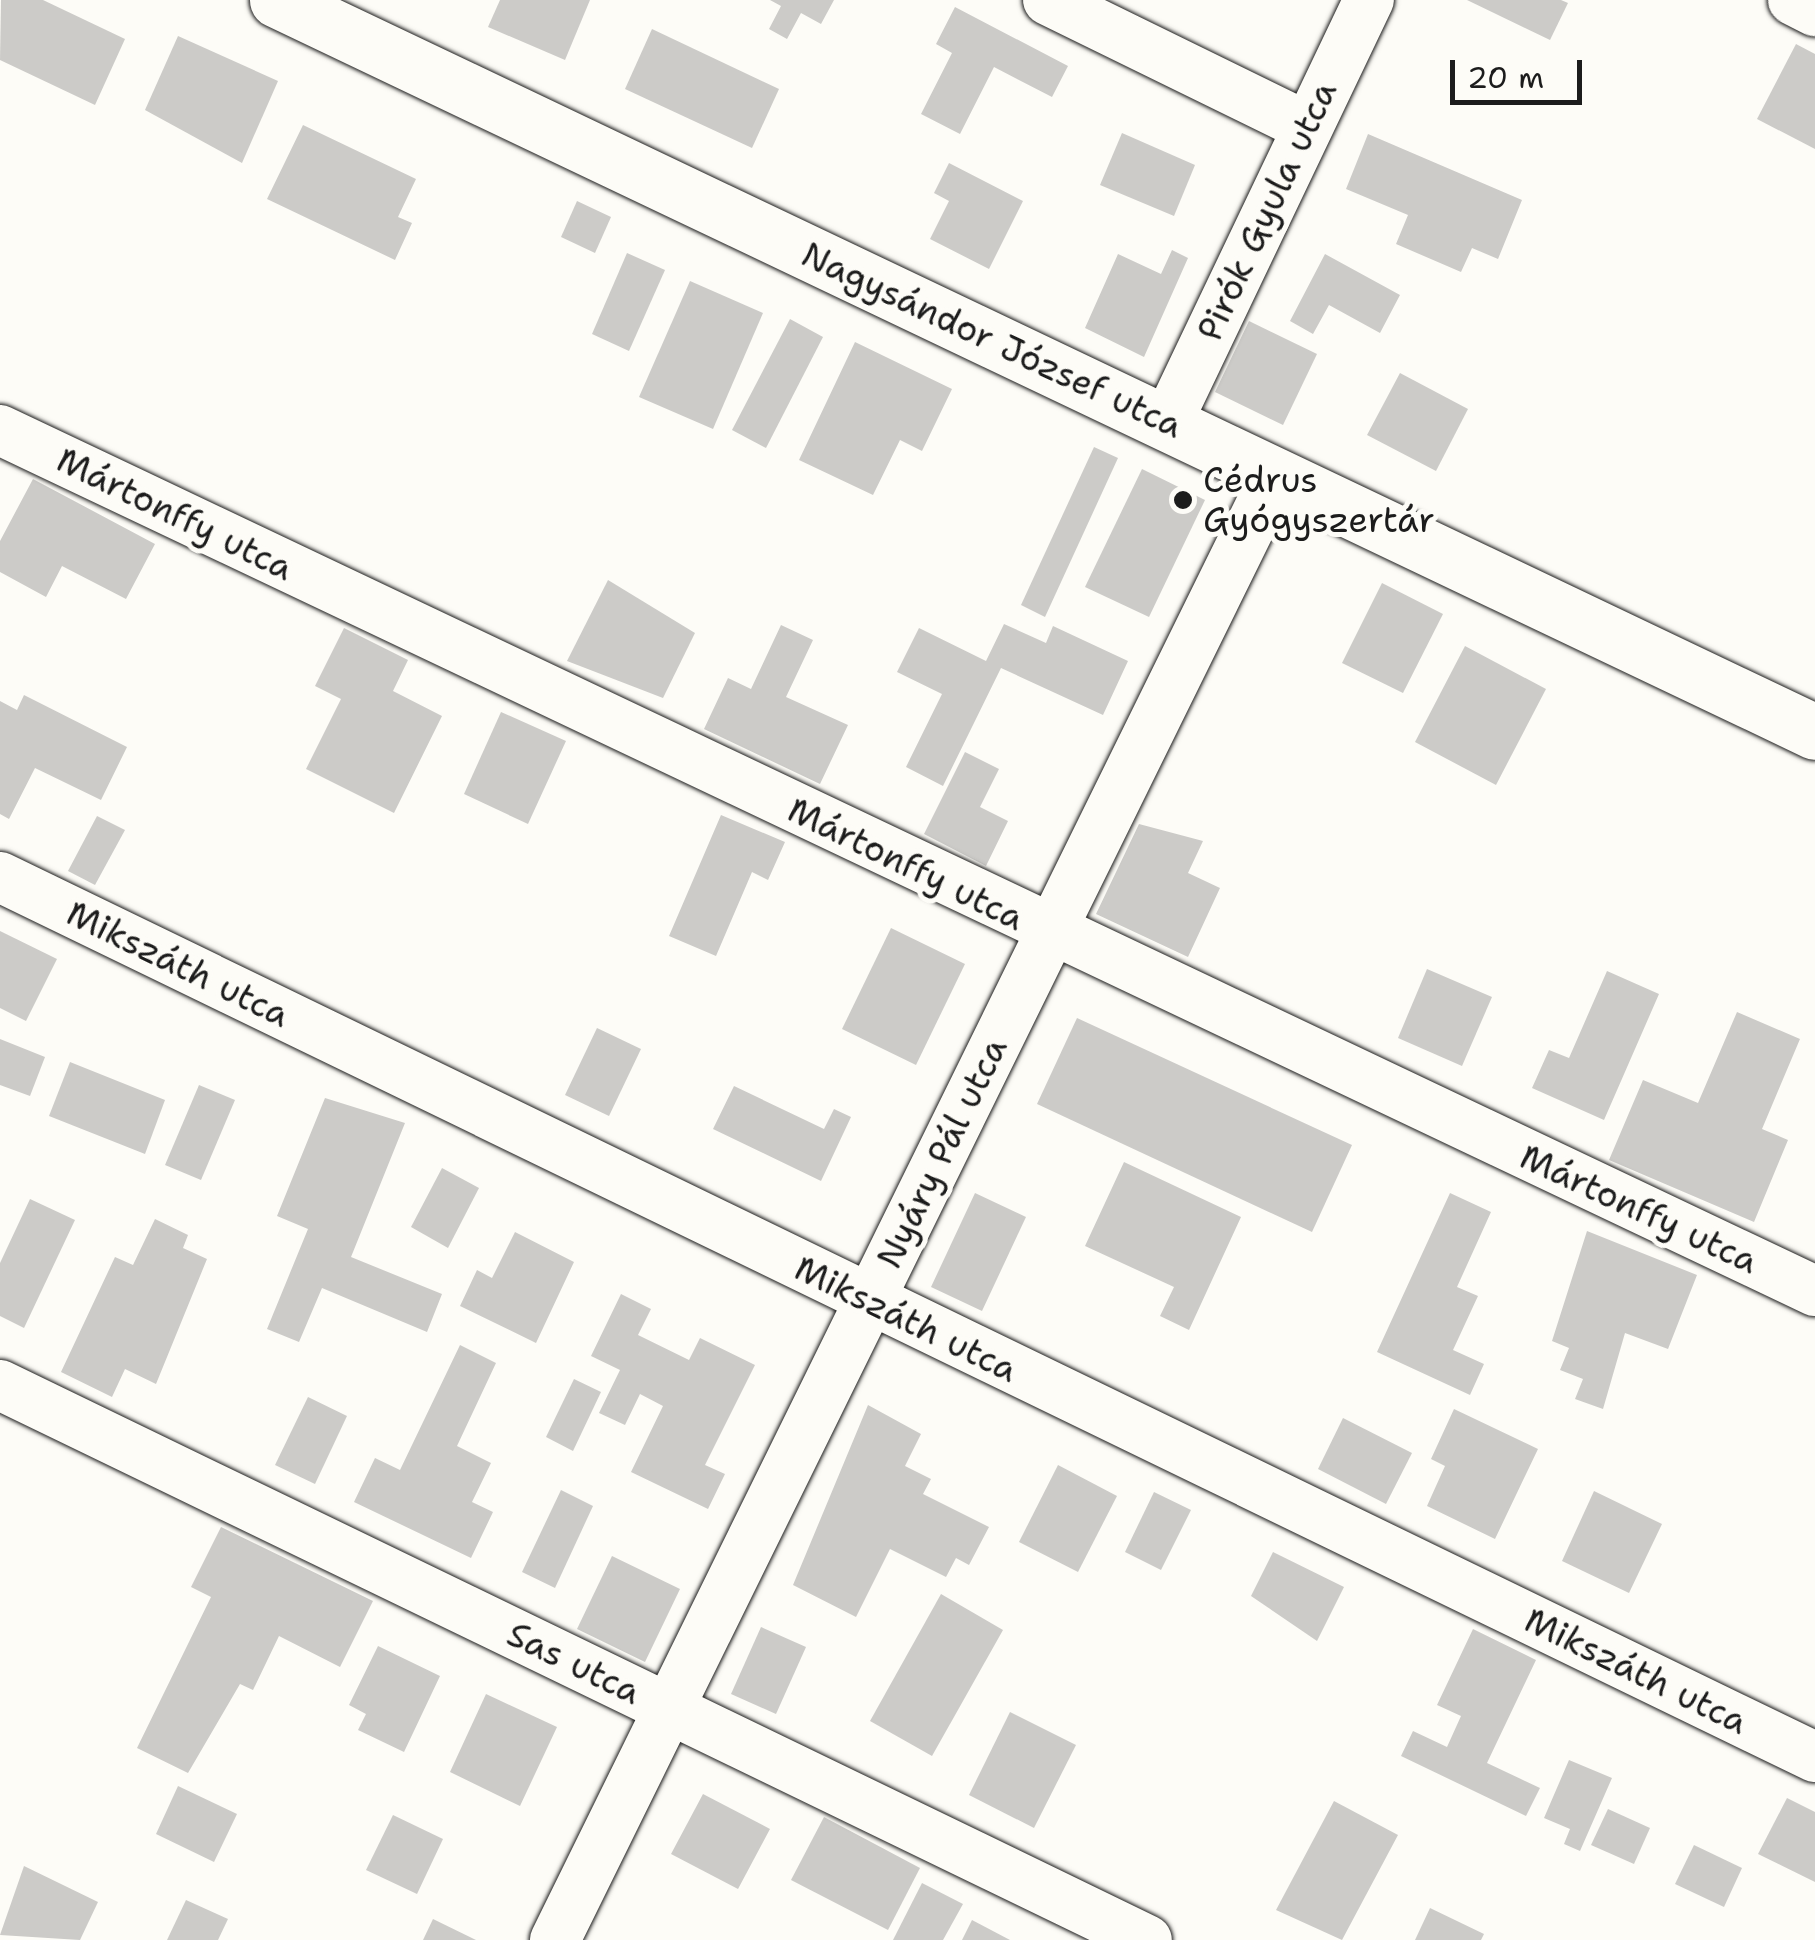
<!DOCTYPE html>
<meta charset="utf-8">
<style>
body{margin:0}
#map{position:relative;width:1815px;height:1940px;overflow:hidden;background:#fdfcf7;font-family:"Shantell Sans",sans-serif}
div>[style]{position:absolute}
.building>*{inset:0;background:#cccbc8}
.roads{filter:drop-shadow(0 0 2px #1c1c1c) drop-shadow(0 0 2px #1c1c1c)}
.street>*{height:50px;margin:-25px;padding:0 25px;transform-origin:25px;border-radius:25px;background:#fdfcf7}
.secondary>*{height:55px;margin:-27.5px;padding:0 27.5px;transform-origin:27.5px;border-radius:27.5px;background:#fdfcf7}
.dots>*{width:28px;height:28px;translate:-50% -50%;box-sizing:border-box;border:5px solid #fdfcf7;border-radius:50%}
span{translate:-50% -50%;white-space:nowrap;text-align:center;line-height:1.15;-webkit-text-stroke:10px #fdfcf7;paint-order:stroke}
.street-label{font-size:35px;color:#1c1c1c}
.poi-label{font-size:35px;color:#1c1c1c}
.left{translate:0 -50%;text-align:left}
.scale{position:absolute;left:1450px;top:60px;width:132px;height:45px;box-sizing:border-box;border:5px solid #1c1c1c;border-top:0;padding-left:12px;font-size:30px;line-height:35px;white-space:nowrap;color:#1c1c1c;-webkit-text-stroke:8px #fdfcf7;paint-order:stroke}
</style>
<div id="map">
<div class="building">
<i style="clip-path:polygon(1px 0,43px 0,125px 39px,95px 105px,0 60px)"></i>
<i style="clip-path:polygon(500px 0,590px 0,565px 60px,488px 27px)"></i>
<i style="clip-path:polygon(770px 0,834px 0,821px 24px,801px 13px,787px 39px,769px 29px,781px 6px)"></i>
<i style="clip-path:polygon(1467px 0,1561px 0,1568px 3px,1550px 40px)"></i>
<i style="clip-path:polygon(955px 7px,1068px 66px,1052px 97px,994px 67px,960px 134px,921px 114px,952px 53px,936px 44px)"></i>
<i style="clip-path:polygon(652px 29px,779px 89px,752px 148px,625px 89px)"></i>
<i style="clip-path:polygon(178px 36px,278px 81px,242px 163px,145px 110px)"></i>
<i style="clip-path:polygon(1796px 44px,1815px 54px,1815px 149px,1757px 119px)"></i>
<i style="clip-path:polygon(303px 125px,416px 179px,398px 217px,412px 223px,395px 260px,267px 199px)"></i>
<i style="clip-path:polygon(1122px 133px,1195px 165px,1174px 216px,1100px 185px)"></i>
<i style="clip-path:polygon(1368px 134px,1522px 200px,1498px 259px,1472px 248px,1461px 272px,1396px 244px,1408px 215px,1346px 189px)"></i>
<i style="clip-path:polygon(949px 163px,1023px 201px,989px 269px,930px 239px,949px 201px,934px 193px)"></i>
<i style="clip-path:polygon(577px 201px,611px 217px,595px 253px,561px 237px)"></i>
<i style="clip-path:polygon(1172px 250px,1188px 258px,1144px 357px,1085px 328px,1118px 254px,1161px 274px)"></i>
<i style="clip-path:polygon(627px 253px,665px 270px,629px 351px,592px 334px)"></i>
<i style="clip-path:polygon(1325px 254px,1400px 295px,1380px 333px,1329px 305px,1313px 334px,1290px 321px)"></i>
<i style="clip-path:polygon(690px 281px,763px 313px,713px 429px,639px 397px)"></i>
<i style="clip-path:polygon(790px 319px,823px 337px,766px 448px,732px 430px)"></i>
<i style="clip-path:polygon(1249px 321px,1317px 354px,1283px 425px,1215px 392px)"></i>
<i style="clip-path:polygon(855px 342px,952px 389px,922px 451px,900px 440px,873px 495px,799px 460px)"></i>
<i style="clip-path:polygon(1400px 373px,1468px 409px,1436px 471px,1367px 435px)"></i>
<i style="clip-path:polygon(1094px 447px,1118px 458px,1045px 617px,1021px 605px)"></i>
<i style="clip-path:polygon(1142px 469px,1205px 500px,1149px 617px,1085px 587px)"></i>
<i style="clip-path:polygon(33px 479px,155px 544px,126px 599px,62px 566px,46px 597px,0 572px,0 541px)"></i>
<i style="clip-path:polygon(608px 580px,695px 633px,663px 698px,567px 661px)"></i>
<i style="clip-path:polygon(1382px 583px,1443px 614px,1403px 693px,1342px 663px)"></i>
<i style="clip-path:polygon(1004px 624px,1046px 643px,1053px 626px,1128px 661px,1103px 715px,1001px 668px,943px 786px,906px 767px,942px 694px,897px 672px,919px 628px,986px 661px)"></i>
<i style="clip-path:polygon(781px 625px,813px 640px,786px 697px,848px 725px,820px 784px,704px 729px,728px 678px,751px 689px)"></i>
<i style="clip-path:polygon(344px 628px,408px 660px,393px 691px,442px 716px,394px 813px,306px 769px,341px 699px,315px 686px)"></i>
<i style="clip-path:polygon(1465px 646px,1546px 689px,1496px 785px,1415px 742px)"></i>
<i style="clip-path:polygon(24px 695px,127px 747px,101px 800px,35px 768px,9px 819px,0 814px,0 701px,17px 710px)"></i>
<i style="clip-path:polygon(501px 712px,566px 741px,528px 824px,464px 794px)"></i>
<i style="clip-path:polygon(965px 752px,999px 769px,980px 807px,1008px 821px,986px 866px,924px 834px)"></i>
<i style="clip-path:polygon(721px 815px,785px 842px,768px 880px,752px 872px,716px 956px,669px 936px)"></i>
<i style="clip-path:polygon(97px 816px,125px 830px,95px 885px,68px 871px)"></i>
<i style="clip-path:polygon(1139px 824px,1203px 841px,1188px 873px,1220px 888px,1188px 957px,1096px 914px)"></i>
<i style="clip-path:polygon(891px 928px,965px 964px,916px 1065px,842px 1029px)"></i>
<i style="clip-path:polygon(0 931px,57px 959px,26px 1021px,0 1008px)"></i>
<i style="clip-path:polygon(1427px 969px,1492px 997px,1462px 1066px,1398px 1038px)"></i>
<i style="clip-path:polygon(1607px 971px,1659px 994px,1604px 1120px,1532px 1088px,1549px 1050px,1569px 1058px)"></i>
<i style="clip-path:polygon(1737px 1012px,1800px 1039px,1762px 1129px,1788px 1140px,1754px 1222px,1609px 1160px,1643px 1080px,1698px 1103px)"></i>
<i style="clip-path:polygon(1077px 1018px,1352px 1145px,1312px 1232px,1037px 1104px)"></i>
<i style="clip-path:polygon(597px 1028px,641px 1049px,609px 1116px,565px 1095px)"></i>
<i style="clip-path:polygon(0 1039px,45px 1057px,30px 1096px,0 1085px)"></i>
<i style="clip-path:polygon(70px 1062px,165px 1100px,145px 1154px,49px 1116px)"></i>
<i style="clip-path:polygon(199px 1085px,235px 1100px,201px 1180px,165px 1165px)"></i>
<i style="clip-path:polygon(734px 1086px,824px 1129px,834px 1109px,851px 1117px,821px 1181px,713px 1129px)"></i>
<i style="clip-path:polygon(325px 1098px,405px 1123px,351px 1257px,442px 1294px,427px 1332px,322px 1288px,299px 1342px,267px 1329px,308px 1229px,277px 1216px)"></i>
<i style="clip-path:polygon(1124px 1162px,1241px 1217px,1189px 1330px,1160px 1316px,1174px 1287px,1085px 1246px)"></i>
<i style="clip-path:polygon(442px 1168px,479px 1188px,448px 1248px,411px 1227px)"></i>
<i style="clip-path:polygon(975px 1193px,1026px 1217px,982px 1311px,931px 1287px)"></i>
<i style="clip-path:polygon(1450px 1193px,1491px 1212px,1457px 1287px,1478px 1296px,1453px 1350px,1484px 1364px,1470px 1395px,1377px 1352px)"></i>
<i style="clip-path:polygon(30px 1199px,75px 1220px,24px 1328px,0 1316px,0 1263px)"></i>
<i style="clip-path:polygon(155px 1219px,188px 1235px,183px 1248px,207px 1259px,156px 1384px,125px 1369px,112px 1397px,61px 1372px,115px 1257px,133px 1265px)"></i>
<i style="clip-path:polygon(1587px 1231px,1697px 1275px,1668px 1349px,1625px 1333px,1603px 1409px,1575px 1399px,1583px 1379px,1560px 1370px,1569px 1348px,1552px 1341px)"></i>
<i style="clip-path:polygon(515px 1232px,574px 1262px,536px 1343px,460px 1306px,477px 1270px,492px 1278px)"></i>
<i style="clip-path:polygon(621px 1294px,651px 1309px,638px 1335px,689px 1360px,700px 1338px,755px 1365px,705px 1465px,725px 1474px,708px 1509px,631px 1472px,663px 1406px,640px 1394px,625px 1425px,599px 1413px,620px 1370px,591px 1356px)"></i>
<i style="clip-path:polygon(460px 1345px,496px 1363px,457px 1446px,491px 1463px,472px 1502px,493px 1512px,471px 1558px,354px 1502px,375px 1458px,400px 1470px)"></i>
<i style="clip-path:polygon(574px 1379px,601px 1392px,573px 1451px,546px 1437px)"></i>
<i style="clip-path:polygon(308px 1397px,347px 1416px,315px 1484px,275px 1465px)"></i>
<i style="clip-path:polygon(868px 1405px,921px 1434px,905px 1466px,931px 1479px,923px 1494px,989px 1527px,969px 1565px,956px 1558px,946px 1577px,890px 1549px,856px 1617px,793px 1585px)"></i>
<i style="clip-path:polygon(1454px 1409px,1538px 1449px,1495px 1539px,1427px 1506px,1445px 1466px,1431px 1459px)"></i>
<i style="clip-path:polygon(1343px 1418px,1412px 1453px,1386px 1504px,1318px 1469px)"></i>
<i style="clip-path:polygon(1058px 1465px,1117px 1496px,1078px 1572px,1019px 1542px)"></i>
<i style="clip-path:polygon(561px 1490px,593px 1506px,555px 1588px,522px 1572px)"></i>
<i style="clip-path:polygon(1594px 1491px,1662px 1524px,1629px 1593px,1562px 1561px)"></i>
<i style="clip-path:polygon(1154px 1492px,1191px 1510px,1161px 1570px,1125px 1552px)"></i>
<i style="clip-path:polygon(221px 1527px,373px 1601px,340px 1667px,279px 1636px,253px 1690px,240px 1684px,188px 1773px,137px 1748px,211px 1597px,191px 1587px)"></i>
<i style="clip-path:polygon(1273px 1552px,1344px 1587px,1317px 1641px,1251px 1596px)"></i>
<i style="clip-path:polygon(612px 1556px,680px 1589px,645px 1662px,577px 1629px)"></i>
<i style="clip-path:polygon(941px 1594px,1003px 1630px,932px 1756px,870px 1721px)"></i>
<i style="clip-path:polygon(761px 1627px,806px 1647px,776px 1714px,731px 1694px)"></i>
<i style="clip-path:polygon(1473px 1629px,1536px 1660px,1487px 1763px,1540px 1788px,1526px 1816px,1401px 1756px,1413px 1731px,1447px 1747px,1461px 1716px,1437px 1705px)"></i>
<i style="clip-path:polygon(378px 1646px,440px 1676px,404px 1752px,358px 1730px,366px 1714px,349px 1705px)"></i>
<i style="clip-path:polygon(486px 1694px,557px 1727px,520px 1806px,450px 1772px)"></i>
<i style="clip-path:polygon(1010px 1712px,1076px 1745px,1034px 1828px,969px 1795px)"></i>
<i style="clip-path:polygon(1569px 1760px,1612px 1778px,1580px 1851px,1564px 1844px,1570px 1829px,1544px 1818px)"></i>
<i style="clip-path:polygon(178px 1786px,237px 1814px,214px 1862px,156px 1834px)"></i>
<i style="clip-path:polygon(703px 1794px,770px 1829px,738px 1889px,671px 1854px)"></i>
<i style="clip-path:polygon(1787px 1798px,1815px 1812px,1815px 1882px,1758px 1854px)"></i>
<i style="clip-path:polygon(1334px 1801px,1398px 1835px,1342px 1940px,1276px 1910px)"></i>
<i style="clip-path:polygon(1608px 1809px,1650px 1828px,1634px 1864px,1591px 1845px)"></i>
<i style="clip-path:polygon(393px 1815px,443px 1839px,417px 1894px,366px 1870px)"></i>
<i style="clip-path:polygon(824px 1817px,920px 1868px,888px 1930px,791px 1880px)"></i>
<i style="clip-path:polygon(1694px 1845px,1742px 1868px,1724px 1907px,1675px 1884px)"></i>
<i style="clip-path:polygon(24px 1866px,98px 1902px,80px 1940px,0 1935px)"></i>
<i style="clip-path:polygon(922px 1883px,963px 1904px,943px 1940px,893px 1940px)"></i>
<i style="clip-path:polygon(186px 1900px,228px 1919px,218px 1940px,167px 1940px)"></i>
<i style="clip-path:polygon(1430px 1908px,1484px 1934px,1481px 1940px,1415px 1940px)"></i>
<i style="clip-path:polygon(433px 1919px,476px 1940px,423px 1940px)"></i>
<i style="clip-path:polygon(972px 1920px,1010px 1940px,962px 1940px)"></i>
</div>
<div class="roads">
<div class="street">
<i style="left:1048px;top:0;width:286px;rotate:26.1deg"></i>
<i style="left:1793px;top:0;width:25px;rotate:27deg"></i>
<i style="left:1167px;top:423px;width:469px;rotate:-64.5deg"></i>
<i style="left:0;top:430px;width:2009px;rotate:25.38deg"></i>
<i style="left:0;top:877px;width:2017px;rotate:25.87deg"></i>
<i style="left:0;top:1385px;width:1274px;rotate:25.82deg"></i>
<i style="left:555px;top:1940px;width:1634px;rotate:-63.81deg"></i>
</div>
<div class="secondary">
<i style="left:277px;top:0;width:1703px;rotate:25.45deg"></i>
</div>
</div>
<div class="dots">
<i style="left:1183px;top:500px;background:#1c1c1c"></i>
</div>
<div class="street-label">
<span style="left:1267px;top:211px;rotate:-65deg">Pirók Gyula utca</span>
<span style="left:992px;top:340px;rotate:25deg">Nagysándor József utca</span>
<span style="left:175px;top:514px;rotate:26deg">Mártonffy utca</span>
<span style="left:906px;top:864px;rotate:26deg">Mártonffy utca</span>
<span style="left:178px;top:964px;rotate:26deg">Mikszáth utca</span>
<span style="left:942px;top:1153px;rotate:-64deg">Nyáry Pál utca</span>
<span style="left:1639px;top:1209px;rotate:25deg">Mártonffy utca</span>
<span style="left:906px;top:1319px;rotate:26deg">Mikszáth utca</span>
<span style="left:574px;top:1663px;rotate:26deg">Sas utca</span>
<span style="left:1636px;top:1671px;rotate:26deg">Mikszáth utca</span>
</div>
<div class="poi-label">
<span class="left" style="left:1203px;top:500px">Cédrus<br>Gyógyszertár</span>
</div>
<div class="scale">20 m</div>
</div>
